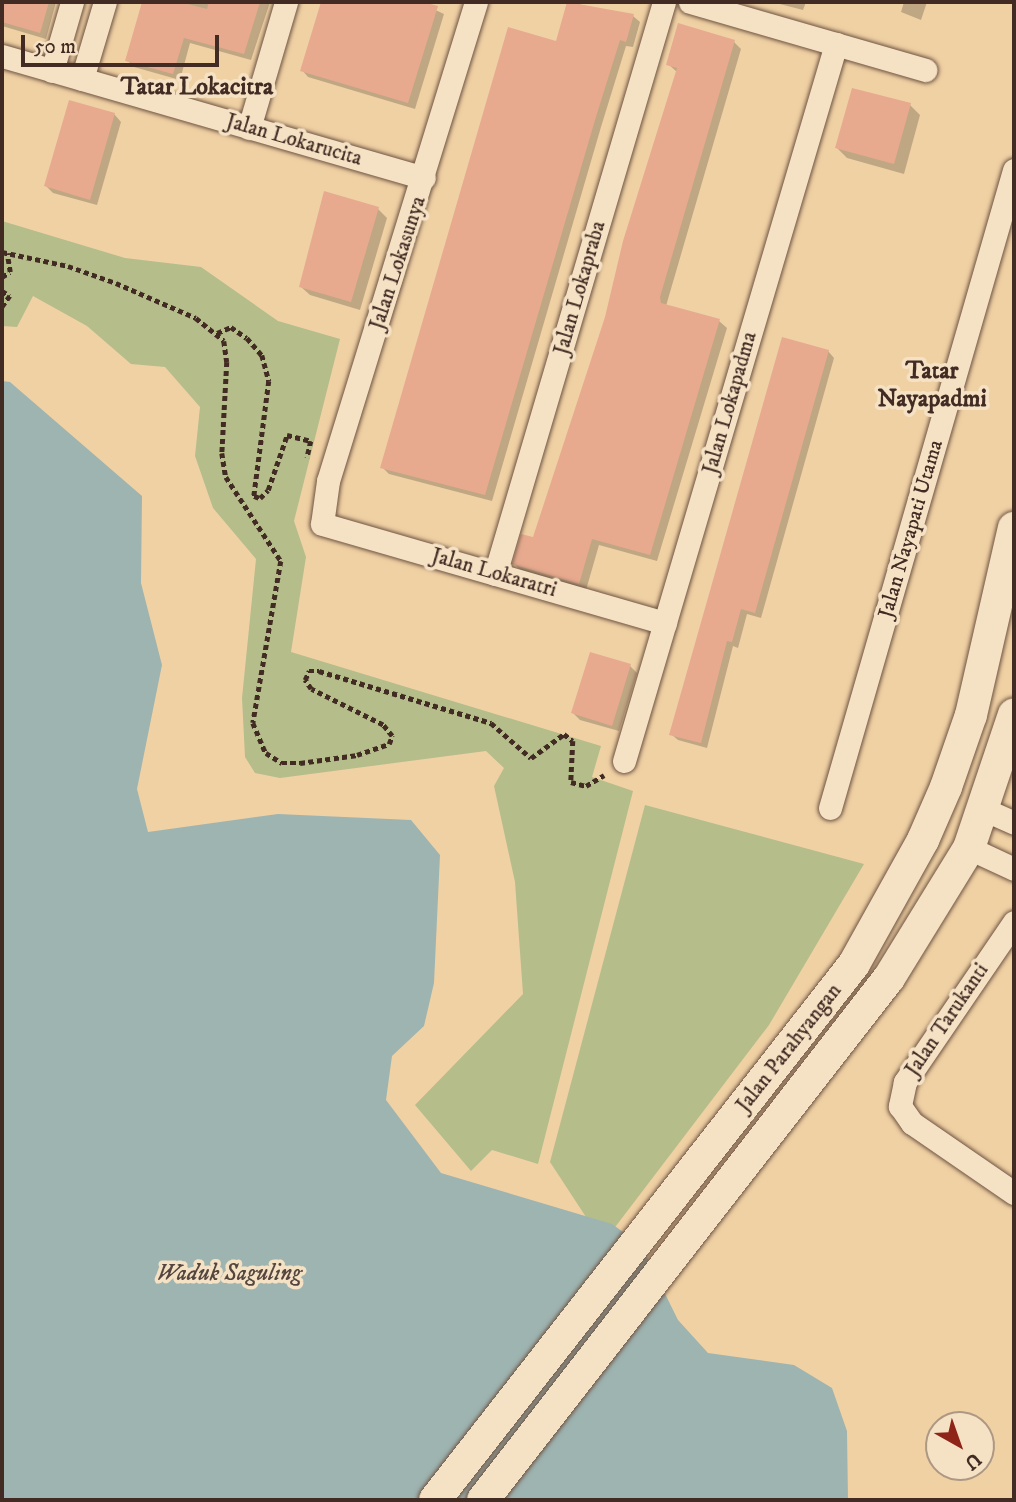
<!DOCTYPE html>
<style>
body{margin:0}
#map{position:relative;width:1016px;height:1502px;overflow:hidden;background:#f0d1a4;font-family:"IM FELL DW Pica",serif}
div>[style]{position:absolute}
.green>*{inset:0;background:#b5bd8a}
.water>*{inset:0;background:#9eb4b1}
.shadow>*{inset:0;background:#0003}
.building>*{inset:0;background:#e7aa8f}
.path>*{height:4.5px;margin-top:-2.25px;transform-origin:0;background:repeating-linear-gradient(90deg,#422b23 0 5px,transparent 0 8.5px)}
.roads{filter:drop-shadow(0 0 2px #6e5443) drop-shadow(0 0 2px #6e5443)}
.minor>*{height:23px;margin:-11.5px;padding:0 11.5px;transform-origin:11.5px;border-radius:11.5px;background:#f5e1c4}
.secondary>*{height:32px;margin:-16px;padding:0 16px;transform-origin:16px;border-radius:16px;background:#f5e1c4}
span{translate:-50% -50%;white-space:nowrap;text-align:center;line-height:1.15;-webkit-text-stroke:7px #f5e1c4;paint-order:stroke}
.street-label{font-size:21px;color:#422b23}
.water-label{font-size:23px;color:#54463f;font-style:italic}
.quarter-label{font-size:24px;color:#422b23;font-weight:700}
.frame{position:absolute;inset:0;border:4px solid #422b23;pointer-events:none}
.north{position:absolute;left:925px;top:1411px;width:70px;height:70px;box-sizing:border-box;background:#f5e1c4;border:2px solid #ad9884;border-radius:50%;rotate:140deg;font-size:19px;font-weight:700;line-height:28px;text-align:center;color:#422b23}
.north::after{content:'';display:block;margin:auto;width:24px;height:32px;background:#8f2418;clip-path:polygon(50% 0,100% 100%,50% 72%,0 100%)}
.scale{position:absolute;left:21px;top:35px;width:198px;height:32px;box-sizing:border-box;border:4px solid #422b23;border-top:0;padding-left:9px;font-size:21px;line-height:24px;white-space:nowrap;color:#422b23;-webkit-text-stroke:5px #f5e1c4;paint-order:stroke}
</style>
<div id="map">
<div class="green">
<i style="clip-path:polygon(2px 221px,125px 258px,201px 267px,278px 321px,340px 339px,294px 521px,306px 557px,291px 652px,601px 746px,592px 777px,633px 791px,538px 1164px,492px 1150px,471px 1171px,415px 1105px,523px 994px,515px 882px,494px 786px,504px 768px,486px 751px,280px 778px,255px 773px,245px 757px,242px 698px,256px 559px,213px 508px,195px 456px,200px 407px,165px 367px,131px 364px,87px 326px,33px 296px,17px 327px,2px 326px)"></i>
<i style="clip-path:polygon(645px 805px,864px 864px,769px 1025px,603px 1243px,550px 1162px)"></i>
</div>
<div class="water">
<i style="clip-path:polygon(2px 381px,10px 382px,142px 496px,141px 583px,162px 665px,137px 789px,148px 832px,278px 814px,411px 820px,440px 855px,434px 983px,424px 1026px,392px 1056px,386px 1100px,441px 1173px,612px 1224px,641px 1245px,678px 1320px,708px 1353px,794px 1365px,832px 1388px,847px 1431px,848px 1500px,2px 1500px)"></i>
</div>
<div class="shadow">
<i style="clip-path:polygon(2px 2px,56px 2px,46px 39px,2px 26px)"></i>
<i style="clip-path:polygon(144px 2px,270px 2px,251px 60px,190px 43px,180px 80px,134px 67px,127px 60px)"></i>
<i style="clip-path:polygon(322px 2px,418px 2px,444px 14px,415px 109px,308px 77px,302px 70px)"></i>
<i style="clip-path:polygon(568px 2px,633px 16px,640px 22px,633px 47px,626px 46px,601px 127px,492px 501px,389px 474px,382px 467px,557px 43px)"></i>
<i style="clip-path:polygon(772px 2px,806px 2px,803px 10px)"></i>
<i style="clip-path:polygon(904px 2px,927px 2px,921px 20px,901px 12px)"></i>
<i style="clip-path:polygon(734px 42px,741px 49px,666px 306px,719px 321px,727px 328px,657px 561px,599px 545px,586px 590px,522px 571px,514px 564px,534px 540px,607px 317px,677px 72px,668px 64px)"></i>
<i style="clip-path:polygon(70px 102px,115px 115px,121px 122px,97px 205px,53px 193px,46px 186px)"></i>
<i style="clip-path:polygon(910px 105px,920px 115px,904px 174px,847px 158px,837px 148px)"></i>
<i style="clip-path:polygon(378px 209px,387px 218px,360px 310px,310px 295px,300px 286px)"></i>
<i style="clip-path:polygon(828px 351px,834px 358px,761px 618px,747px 614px,738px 648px,733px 646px,707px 748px,678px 740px,671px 734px)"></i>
<i style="clip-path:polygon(630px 666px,637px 673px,619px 731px,580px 720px,573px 713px)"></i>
</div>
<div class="building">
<i style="clip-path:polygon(2px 2px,49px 2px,40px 33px,2px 22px)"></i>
<i style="clip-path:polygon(142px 2px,180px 2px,207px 9px,209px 2px,260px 2px,244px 54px,184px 38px,173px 74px,125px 61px)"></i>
<i style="clip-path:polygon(321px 2px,423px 2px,438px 6px,408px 103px,300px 71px)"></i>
<i style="clip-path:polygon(567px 2px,634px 14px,626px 42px,620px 40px,595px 120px,485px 495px,380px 468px,508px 27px,556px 41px)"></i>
<i style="clip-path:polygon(678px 23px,735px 40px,660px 297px,661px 303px,720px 319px,650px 555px,592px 539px,579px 584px,512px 564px,521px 534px,533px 537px,605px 317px,623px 241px,677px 68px,666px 65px)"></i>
<i style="clip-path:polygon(852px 88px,911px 103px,894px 164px,835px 148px)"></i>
<i style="clip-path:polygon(69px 100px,115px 113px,90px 200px,44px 186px)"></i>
<i style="clip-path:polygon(324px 191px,379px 207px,351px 302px,299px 287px)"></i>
<i style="clip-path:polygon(782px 337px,829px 350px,755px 613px,741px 609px,732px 642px,727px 641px,701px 743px,669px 735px)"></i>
<i style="clip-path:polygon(590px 652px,631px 664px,612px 726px,571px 713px)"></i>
</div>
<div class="path">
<i style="left:2px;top:252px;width:67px;rotate:12deg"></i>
<i style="left:68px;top:266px;width:51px;rotate:19.5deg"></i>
<i style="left:116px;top:283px;width:87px;rotate:23.6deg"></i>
<i style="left:196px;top:318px;width:36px;rotate:39deg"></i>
<i style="left:224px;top:341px;width:21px;rotate:82deg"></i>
<i style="left:227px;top:362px;width:91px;rotate:93.1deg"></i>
<i style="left:222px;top:453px;width:24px;rotate:81deg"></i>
<i style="left:226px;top:477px;width:100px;rotate:56.8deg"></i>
<i style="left:281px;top:561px;width:164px;rotate:99.8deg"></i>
<i style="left:253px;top:723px;width:33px;rotate:67deg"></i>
<i style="left:266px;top:753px;width:19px;rotate:32deg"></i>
<i style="left:282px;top:763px;width:18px"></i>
<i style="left:300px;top:763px;width:58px;rotate:-8deg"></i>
<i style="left:357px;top:755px;width:34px;rotate:-19deg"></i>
<i style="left:389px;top:744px;width:9px;rotate:-69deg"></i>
<i style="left:392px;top:736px;width:14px;rotate:-129deg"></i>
<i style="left:383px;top:725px;width:80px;rotate:-153.4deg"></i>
<i style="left:311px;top:689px;width:11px;rotate:-124deg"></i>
<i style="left:305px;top:680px;width:10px;rotate:-66deg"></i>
<i style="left:309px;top:671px;width:10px"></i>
<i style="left:319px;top:671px;width:180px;rotate:16.8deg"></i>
<i style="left:491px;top:723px;width:53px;rotate:41.2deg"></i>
<i style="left:531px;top:758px;width:41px;rotate:-36deg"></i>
<i style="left:564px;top:734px;width:11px;rotate:38deg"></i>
<i style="left:573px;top:741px;width:41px;rotate:92.8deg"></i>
<i style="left:571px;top:782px;width:16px;rotate:15deg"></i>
<i style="left:586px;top:786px;width:21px;rotate:-31deg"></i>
<i style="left:2px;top:277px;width:9px;rotate:-32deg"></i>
<i style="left:10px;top:272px;width:19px;rotate:-99deg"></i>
<i style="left:2px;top:291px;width:9px;rotate:32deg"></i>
<i style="left:10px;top:296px;width:14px;rotate:126deg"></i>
<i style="left:217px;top:333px;width:15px;rotate:-23deg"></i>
<i style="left:231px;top:327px;width:19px;rotate:35deg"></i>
<i style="left:247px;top:338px;width:23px;rotate:49deg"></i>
<i style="left:262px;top:355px;width:27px;rotate:75deg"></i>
<i style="left:269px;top:381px;width:116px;rotate:97.4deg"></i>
<i style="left:254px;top:496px;width:6px;rotate:18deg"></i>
<i style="left:260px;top:498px;width:11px;rotate:-45deg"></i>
<i style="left:268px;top:490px;width:58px;rotate:-70.9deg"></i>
<i style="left:287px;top:435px;width:25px;rotate:14deg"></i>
<i style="left:311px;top:441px;width:17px;rotate:103deg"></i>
</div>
<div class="roads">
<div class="minor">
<i style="left:476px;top:2px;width:501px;rotate:107.17deg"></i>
<i style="left:328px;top:481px;width:43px;rotate:97.9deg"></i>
<i style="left:322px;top:524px;width:357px;rotate:16.1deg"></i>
<i style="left:690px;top:2px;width:245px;rotate:16.1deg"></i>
<i style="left:2px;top:56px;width:439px;rotate:16.1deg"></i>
<i style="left:52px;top:71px;width:72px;rotate:-73.8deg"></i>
<i style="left:82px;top:79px;width:80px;rotate:-73.4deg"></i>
<i style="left:249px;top:128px;width:131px;rotate:-73.6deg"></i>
<i style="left:495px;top:574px;width:596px;rotate:-73.54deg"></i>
<i style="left:624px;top:761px;width:748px;rotate:-73.53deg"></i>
<i style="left:830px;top:808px;width:664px;rotate:-73.91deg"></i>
<i style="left:983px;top:809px;width:34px;rotate:24deg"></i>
<i style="left:969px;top:848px;width:50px;rotate:25deg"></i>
<i style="left:1014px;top:922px;width:194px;rotate:124.3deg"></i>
<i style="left:905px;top:1082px;width:25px;rotate:102deg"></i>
<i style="left:900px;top:1106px;width:21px;rotate:55deg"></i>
<i style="left:912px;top:1123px;width:124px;rotate:34.5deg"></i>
</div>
<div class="secondary">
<i style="left:435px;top:1500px;width:680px;rotate:-51.98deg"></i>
<i style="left:854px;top:964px;width:142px;rotate:-60.9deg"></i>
<i style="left:923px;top:840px;width:58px;rotate:-66.5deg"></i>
<i style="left:946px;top:787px;width:76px;rotate:-70.9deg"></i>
<i style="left:971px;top:715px;width:192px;rotate:-77.1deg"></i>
<i style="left:483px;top:1500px;width:661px;rotate:-52.13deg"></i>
<i style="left:889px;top:978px;width:153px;rotate:-58.4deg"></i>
<i style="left:969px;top:848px;width:141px;rotate:-71.4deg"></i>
</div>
</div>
<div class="street-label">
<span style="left:294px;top:140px;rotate:16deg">Jalan Lokarucita</span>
<span style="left:398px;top:263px;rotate:-72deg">Jalan Lokasunya</span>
<span style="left:580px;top:288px;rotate:-74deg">Jalan Lokapraba</span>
<span style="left:730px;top:403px;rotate:-74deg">Jalan Lokapadma</span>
<span style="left:911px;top:529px;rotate:-74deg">Jalan Nayapati Utama</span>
<span style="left:494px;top:573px;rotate:16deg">Jalan Lokaratri</span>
<span style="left:947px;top:1020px;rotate:-56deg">Jalan Tarukanti</span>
<span style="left:789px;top:1048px;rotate:-52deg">Jalan Parahyangan</span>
</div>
<div class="water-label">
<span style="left:229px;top:1274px">Waduk Saguling</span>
</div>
<div class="quarter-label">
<span style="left:197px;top:88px">Tatar Lokacitra</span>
<span style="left:932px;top:386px">Tatar<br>Nayapadmi</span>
</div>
<div class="frame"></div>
<div class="north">U</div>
<div class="scale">50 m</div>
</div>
